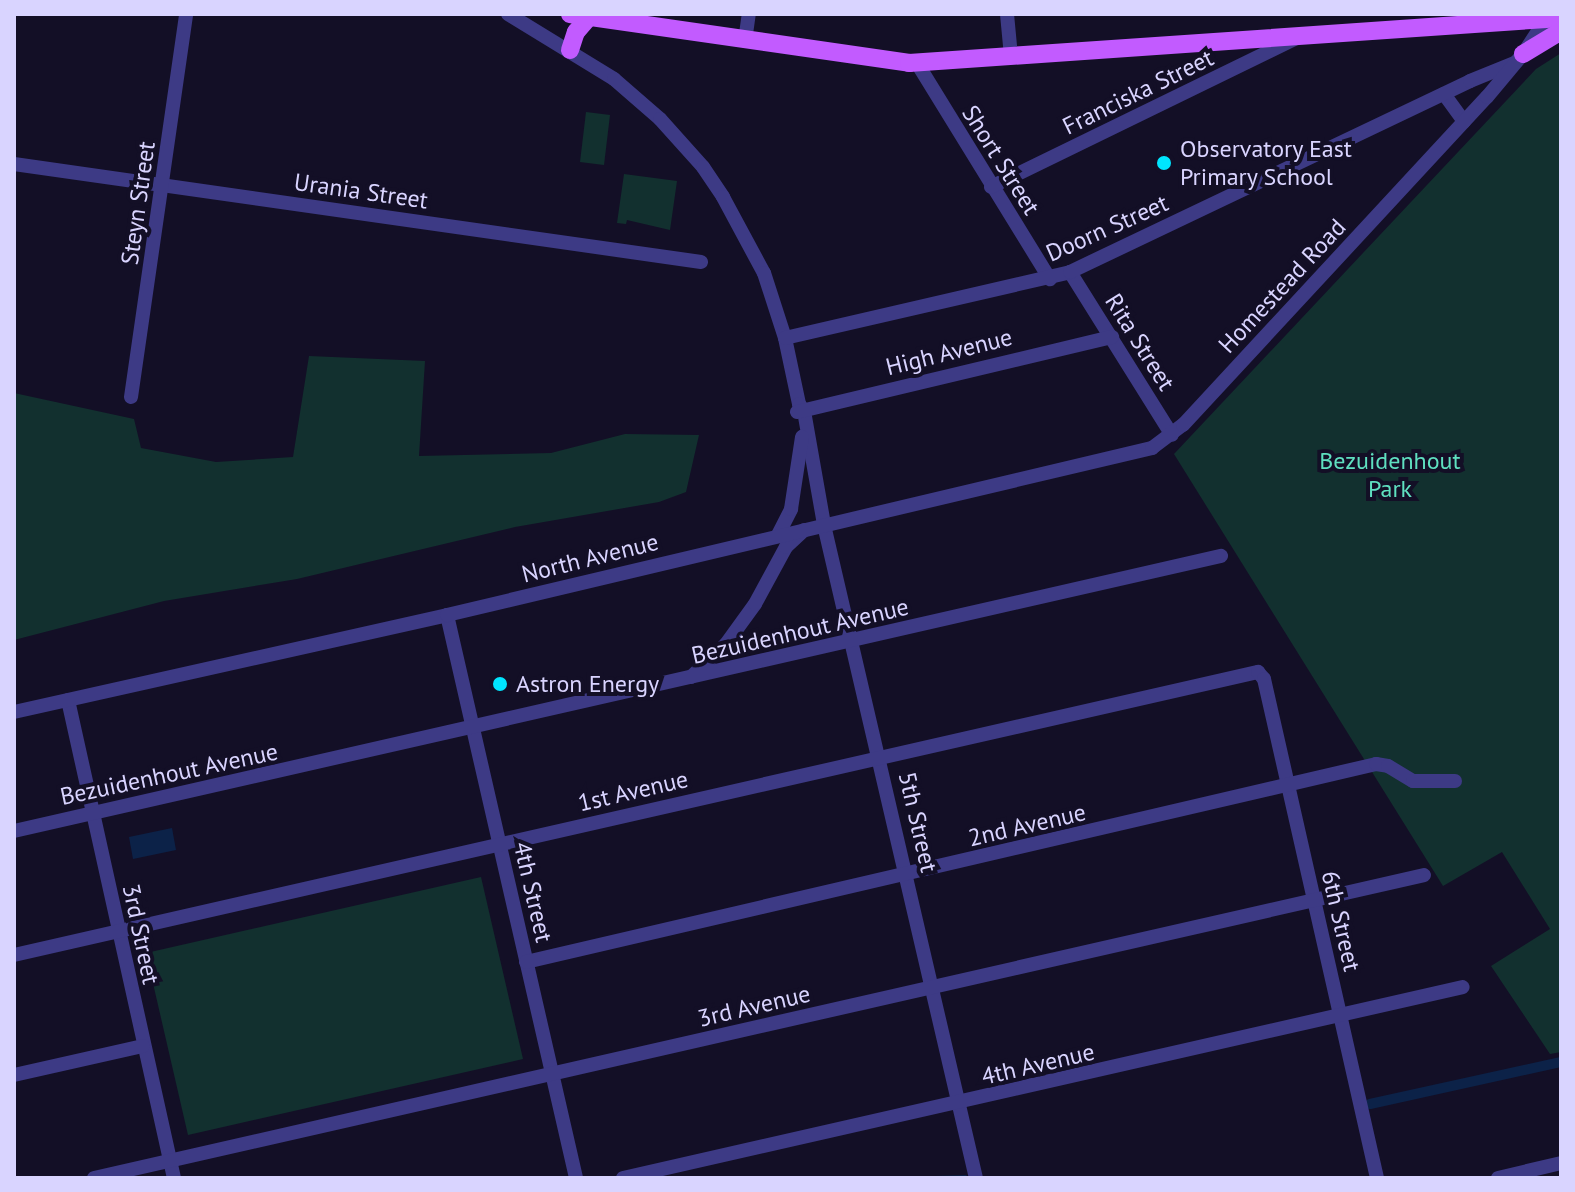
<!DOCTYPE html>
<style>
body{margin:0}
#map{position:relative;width:1575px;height:1192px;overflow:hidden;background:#130f26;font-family:"PT Sans",sans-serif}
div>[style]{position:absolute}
.green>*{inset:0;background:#12302f}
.water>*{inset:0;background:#0c2248}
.stream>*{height:3px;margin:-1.5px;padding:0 1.5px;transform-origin:1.5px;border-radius:1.5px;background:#0c2248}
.canal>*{height:10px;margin:-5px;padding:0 5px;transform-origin:5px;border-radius:5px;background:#0c2248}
.minor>*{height:14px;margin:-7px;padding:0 7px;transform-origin:7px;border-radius:7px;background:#3d3a85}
.major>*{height:18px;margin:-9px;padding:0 9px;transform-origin:9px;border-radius:9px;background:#c25bff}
.dots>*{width:22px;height:22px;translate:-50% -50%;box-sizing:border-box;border:4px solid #130f26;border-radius:50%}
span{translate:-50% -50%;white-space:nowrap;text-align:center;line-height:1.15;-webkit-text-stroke:8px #130f26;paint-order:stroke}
.street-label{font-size:24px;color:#d9d4ff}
.poi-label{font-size:24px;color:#d9d4ff}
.left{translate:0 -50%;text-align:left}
.park-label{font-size:24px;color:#5fe0c0}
.frame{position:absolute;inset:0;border:16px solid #d9d4ff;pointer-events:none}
</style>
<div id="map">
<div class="green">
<i style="clip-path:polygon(1561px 53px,1561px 1052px,1550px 1054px,1491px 966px,1550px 929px,1502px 852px,1443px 886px,1174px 454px,1536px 69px)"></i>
<i style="clip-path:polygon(586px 112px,610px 115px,604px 165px,580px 162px)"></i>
<i style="clip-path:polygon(624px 174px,677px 181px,670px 230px,627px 220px,626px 224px,617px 223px)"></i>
<i style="clip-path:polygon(309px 356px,425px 361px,419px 456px,551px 453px,625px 434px,699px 435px,686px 492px,659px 502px,515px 527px,297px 579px,164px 601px,14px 640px,14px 393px,134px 419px,141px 448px,216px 462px,293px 457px)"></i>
<i style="clip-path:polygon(481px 877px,523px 1059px,188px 1135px,146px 953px)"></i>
</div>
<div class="water">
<i style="clip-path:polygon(172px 828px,176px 850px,133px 859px,129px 837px)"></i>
</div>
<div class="stream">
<i style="left:903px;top:1178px;width:62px;rotate:-1.8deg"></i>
</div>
<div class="canal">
<i style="left:1370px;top:1104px;width:196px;rotate:-12.4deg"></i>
</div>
<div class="minor">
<i style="left:508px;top:14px;width:124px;rotate:31.5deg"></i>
<i style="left:614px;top:79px;width:61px;rotate:41deg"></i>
<i style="left:660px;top:119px;width:64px;rotate:48.1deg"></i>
<i style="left:703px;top:167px;width:36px;rotate:56deg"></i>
<i style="left:723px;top:197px;width:86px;rotate:61.7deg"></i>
<i style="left:764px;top:273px;width:68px;rotate:72.1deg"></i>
<i style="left:785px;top:338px;width:67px;rotate:78deg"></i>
<i style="left:799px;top:404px;width:9px;rotate:54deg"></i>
<i style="left:804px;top:411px;width:116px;rotate:80deg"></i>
<i style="left:824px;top:525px;width:670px;rotate:76.9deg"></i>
<i style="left:1007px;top:14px;width:42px;rotate:84.6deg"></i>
<i style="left:745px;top:41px;width:27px;rotate:-82deg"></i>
<i style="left:917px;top:63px;width:254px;rotate:58.4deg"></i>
<i style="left:1444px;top:94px;width:34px;rotate:54deg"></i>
<i style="left:14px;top:164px;width:694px;rotate:8.12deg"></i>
<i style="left:991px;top:187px;width:340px;rotate:-26deg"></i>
<i style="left:1070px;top:272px;width:192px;rotate:58deg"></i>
<i style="left:785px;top:338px;width:293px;rotate:-13deg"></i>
<i style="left:1070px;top:272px;width:443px;rotate:-25.5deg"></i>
<i style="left:1470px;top:81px;width:48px;rotate:-22.2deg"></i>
<i style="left:131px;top:397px;width:387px;rotate:-81.8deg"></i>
<i style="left:797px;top:412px;width:324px;rotate:-13.4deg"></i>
<i style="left:778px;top:535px;width:29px;rotate:-63deg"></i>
<i style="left:791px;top:509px;width:73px;rotate:-81.3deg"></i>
<i style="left:447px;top:615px;width:578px;rotate:77.09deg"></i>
<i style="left:691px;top:677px;width:48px;rotate:-43.3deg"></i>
<i style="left:726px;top:644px;width:49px;rotate:-54.1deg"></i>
<i style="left:755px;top:604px;width:65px;rotate:-61.5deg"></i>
<i style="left:786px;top:547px;width:25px;rotate:-43deg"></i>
<i style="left:68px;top:700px;width:490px;rotate:77.5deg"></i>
<i style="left:14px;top:712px;width:444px;rotate:-12.6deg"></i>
<i style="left:447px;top:615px;width:725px;rotate:-13.33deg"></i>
<i style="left:1152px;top:448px;width:39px;rotate:-37deg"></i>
<i style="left:1183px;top:425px;width:447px;rotate:-47.2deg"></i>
<i style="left:1487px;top:97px;width:56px;rotate:-50.1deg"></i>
<i style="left:1523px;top:54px;width:42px;rotate:-56.7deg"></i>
<i style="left:14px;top:831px;width:1238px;rotate:-12.84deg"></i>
<i style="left:14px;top:955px;width:1276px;rotate:-12.82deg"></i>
<i style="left:1258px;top:672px;width:9px;rotate:49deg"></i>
<i style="left:1264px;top:679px;width:512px;rotate:77.24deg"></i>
<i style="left:526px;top:962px;width:873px;rotate:-13.11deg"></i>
<i style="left:1376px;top:764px;width:12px;rotate:9deg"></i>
<i style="left:1388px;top:766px;width:29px;rotate:31deg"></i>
<i style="left:1413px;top:781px;width:42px"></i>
<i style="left:14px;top:1075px;width:132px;rotate:-12.7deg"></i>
<i style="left:94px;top:1178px;width:1364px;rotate:-12.83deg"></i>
<i style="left:623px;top:1178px;width:861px;rotate:-12.81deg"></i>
<i style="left:1498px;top:1178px;width:65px;rotate:-13.4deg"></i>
</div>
<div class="major">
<i style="left:570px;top:14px;width:343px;rotate:8.2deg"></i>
<i style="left:909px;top:63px;width:654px;rotate:-3.95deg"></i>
<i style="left:570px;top:50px;width:19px;rotate:-72deg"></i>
<i style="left:576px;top:32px;width:20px;rotate:-49deg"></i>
<i style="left:1523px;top:54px;width:44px;rotate:-31.2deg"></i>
</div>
<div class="dots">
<i style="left:1164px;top:163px;background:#00e5ff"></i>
<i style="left:500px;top:684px;background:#00e5ff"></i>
</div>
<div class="street-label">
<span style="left:1138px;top:92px;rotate:-26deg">Franciska Street</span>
<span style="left:1001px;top:160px;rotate:58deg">Short Street</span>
<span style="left:361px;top:191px;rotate:8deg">Urania Street</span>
<span style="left:138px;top:203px;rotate:-82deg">Steyn Street</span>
<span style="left:1107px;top:228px;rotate:-24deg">Doorn Street</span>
<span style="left:1282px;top:286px;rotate:-47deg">Homestead Road</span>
<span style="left:1140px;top:342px;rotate:58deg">Rita Street</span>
<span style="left:949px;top:352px;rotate:-14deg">High Avenue</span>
<span style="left:590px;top:558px;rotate:-14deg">North Avenue</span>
<span style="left:800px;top:631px;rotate:-13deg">Bezuidenhout Avenue</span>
<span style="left:169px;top:774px;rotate:-12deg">Bezuidenhout Avenue</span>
<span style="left:633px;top:791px;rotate:-13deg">1st Avenue</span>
<span style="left:918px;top:822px;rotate:77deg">5th Street</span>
<span style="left:1027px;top:825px;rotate:-13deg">2nd Avenue</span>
<span style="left:533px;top:892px;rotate:77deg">4th Street</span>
<span style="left:1341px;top:921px;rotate:77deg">6th Street</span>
<span style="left:141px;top:934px;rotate:78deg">3rd Street</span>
<span style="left:754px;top:1006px;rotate:-13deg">3rd Avenue</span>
<span style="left:1038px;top:1064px;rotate:-13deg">4th Avenue</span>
</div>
<div class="poi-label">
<span class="left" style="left:1180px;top:163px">Observatory East<br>Primary School</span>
<span class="left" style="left:516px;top:684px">Astron Energy</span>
</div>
<div class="park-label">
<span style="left:1390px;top:475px">Bezuidenhout<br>Park</span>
</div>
<div class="frame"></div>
</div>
